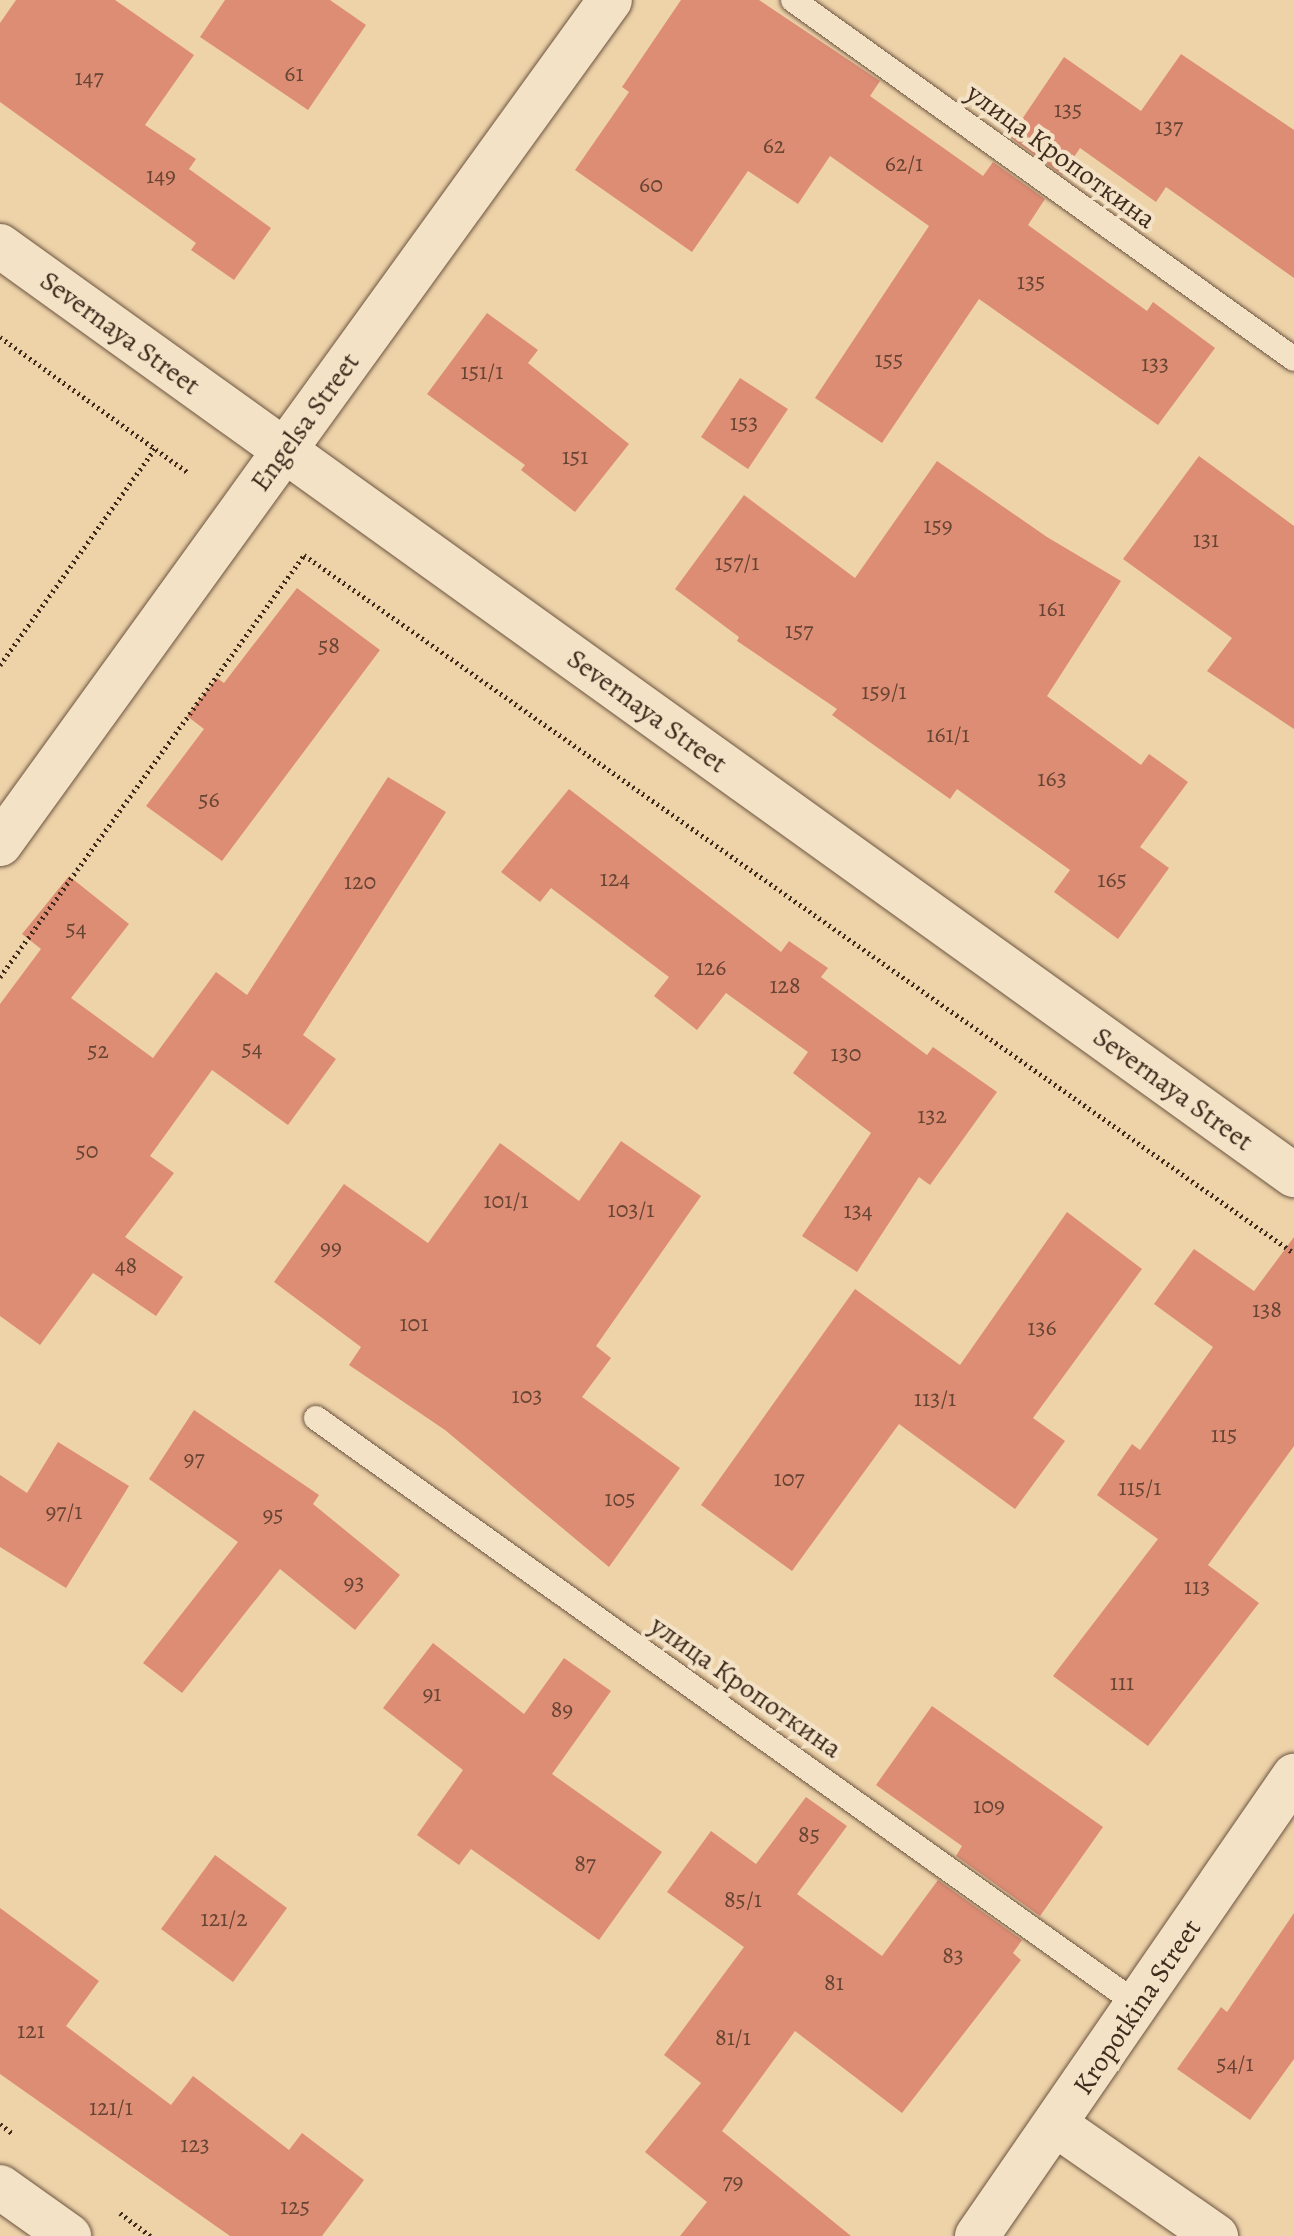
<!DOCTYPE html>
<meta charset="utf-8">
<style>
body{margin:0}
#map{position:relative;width:1294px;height:2236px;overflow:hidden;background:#eed3a9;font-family:Alegreya,serif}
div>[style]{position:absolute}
.building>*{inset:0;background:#dd8d74}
.path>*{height:5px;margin-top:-2.5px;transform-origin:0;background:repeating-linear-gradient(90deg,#402b1d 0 2px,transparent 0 6px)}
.roads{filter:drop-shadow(0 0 2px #6c5540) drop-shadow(0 0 2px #6c5540)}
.service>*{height:24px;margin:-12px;padding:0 12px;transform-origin:12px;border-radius:12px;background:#f4e2c7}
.minor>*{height:44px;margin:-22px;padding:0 22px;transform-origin:22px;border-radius:22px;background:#f4e2c7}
.secondary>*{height:44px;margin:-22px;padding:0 22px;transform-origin:22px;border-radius:22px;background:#f4e2c7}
span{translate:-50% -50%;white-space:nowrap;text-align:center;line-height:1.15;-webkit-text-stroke:8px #f4e2c7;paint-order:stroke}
.number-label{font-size:24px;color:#674433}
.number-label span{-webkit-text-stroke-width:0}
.street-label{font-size:28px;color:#402b1d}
</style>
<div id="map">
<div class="building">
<i style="clip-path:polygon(16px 0,115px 0,194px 55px,145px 125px,196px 159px,189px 169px,271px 228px,234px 280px,191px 250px,196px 243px,0 102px,0 23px)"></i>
<i style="clip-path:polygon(225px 0,330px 0,366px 25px,308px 110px,200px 37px)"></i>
<i style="clip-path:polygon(681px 0,759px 0,880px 81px,870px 96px,983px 176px,993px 162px,1045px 199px,1028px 225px,1147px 311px,1153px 302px,1215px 348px,1158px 425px,979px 299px,882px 443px,815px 398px,929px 226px,830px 156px,798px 204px,748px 171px,692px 252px,575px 170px,629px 92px,622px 87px)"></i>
<i style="clip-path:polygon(1181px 54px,1294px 130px,1294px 278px,1166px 187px,1156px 202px,1080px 148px,1062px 175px,1010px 137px,1064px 57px,1141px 111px)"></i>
<i style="clip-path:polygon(487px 313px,538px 350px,528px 363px,629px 444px,575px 512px,521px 470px,525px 465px,427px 394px)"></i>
<i style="clip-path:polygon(740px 378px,788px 409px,748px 469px,701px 437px)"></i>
<i style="clip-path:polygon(1199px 456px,1294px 526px,1294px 729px,1207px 671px,1232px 638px,1123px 559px)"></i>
<i style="clip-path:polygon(937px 461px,1047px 537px,1121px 581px,1047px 696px,1141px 765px,1149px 754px,1188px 782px,1140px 847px,1169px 868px,1118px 939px,1054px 892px,1070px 870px,957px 789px,950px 799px,878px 748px,832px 715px,837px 709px,737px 641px,739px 637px,675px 589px,744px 495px,855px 578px)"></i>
<i style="clip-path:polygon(297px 588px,380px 650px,222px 861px,146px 806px,204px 729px,187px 716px,217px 678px,224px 683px)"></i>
<i style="clip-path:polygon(388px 777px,446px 812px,303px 1035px,336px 1059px,288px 1125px,212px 1070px,150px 1156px,174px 1173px,125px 1237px,183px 1277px,156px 1316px,93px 1273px,40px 1345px,0 1316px,0 1004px,41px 949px,22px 934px,69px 876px,129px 924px,71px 998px,153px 1058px,216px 972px,247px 995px)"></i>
<i style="clip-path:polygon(569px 789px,781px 952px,789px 941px,828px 968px,821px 977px,927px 1055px,933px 1047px,997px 1092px,930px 1185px,919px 1177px,857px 1272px,802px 1236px,871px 1133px,793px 1073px,808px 1052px,726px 993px,697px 1030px,654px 996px,669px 977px,551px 888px,540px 902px,501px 872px)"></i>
<i style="clip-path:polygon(621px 1141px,701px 1196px,596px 1346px,611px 1358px,582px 1397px,680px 1468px,609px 1567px,445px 1430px,349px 1365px,361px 1347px,274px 1282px,344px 1184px,428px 1243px,500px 1143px,579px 1201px)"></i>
<i style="clip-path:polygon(1067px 1212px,1142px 1269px,1033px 1418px,1065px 1441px,1015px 1509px,899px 1424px,792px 1571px,701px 1505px,855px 1289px,960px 1365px)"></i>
<i style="clip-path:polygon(1294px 1237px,1294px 1446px,1208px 1565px,1259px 1603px,1148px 1746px,1053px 1676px,1158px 1539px,1097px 1495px,1132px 1444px,1140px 1450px,1213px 1347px,1154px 1304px,1194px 1249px,1254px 1291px)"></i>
<i style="clip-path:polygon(194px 1410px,319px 1495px,313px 1504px,400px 1575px,355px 1630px,280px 1569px,182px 1693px,143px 1663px,238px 1542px,149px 1479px)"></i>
<i style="clip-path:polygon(58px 1442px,129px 1486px,66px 1588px,0 1547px,0 1475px,27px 1493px)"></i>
<i style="clip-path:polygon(433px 1643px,524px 1714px,564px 1658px,611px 1691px,552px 1774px,662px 1852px,599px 1940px,471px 1849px,459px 1865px,417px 1835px,463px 1770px,383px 1708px)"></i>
<i style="clip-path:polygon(932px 1706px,1103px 1827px,1040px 1916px,956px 1856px,962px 1846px,876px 1785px)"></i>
<i style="clip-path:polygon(806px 1797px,847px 1826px,797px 1894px,882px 1956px,938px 1880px,1022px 1940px,1013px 1953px,1021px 1960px,902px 2113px,795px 2031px,722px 2131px,851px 2236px,680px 2236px,707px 2202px,645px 2152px,701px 2083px,664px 2055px,744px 1947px,667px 1892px,711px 1831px,756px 1864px)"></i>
<i style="clip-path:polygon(215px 1855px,287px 1908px,233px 1982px,161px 1929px)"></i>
<i style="clip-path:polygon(0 1908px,99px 1981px,66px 2026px,171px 2105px,193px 2076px,289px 2150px,302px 2133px,364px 2180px,322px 2236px,230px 2236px,0 2074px)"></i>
<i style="clip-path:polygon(1294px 1913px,1294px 2059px,1250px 2120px,1177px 2069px,1221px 2007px,1227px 2012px)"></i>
</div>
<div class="path">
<i style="left:0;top:337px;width:231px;rotate:35.8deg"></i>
<i style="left:0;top:665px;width:268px;rotate:-54.4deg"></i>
<i style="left:0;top:977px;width:520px;rotate:-54.23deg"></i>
<i style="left:304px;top:555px;width:1211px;rotate:35.19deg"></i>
<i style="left:0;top:2124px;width:15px;rotate:37deg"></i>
<i style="left:120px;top:2213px;width:39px;rotate:37deg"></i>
</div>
<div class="roads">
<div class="service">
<i style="left:793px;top:0;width:616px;rotate:35.62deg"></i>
<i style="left:316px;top:1418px;width:1012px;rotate:35.51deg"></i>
</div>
<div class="minor">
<i style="left:0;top:844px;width:1041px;rotate:-54.14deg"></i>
<i style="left:1056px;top:2125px;width:195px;rotate:34.8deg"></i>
<i style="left:0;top:2187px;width:85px;rotate:35.4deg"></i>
<i style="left:977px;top:2236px;width:559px;rotate:-55.43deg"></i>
</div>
<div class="secondary">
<i style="left:0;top:246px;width:1593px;rotate:35.68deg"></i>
</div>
</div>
<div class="number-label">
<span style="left:294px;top:74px">61</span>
<span style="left:89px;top:78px">147</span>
<span style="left:1068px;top:110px">135</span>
<span style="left:1169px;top:127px">137</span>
<span style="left:774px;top:146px">62</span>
<span style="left:904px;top:164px">62/1</span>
<span style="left:161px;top:176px">149</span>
<span style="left:651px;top:185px">60</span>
<span style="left:1031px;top:282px">135</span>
<span style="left:889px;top:360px">155</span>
<span style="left:1155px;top:364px">133</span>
<span style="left:482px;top:372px">151/1</span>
<span style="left:744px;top:423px">153</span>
<span style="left:575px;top:457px">151</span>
<span style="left:938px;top:526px">159</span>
<span style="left:1206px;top:540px">131</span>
<span style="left:737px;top:563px">157/1</span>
<span style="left:1052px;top:609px">161</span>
<span style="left:799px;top:631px">157</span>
<span style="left:329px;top:646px">58</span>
<span style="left:884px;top:692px">159/1</span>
<span style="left:948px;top:735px">161/1</span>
<span style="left:1052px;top:779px">163</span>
<span style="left:209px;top:800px">56</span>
<span style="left:615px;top:879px">124</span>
<span style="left:1112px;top:880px">165</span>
<span style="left:360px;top:882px">120</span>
<span style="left:76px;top:929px">54</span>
<span style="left:711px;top:968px">126</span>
<span style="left:785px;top:986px">128</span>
<span style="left:252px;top:1049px">54</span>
<span style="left:98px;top:1051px">52</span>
<span style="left:846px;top:1054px">130</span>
<span style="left:932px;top:1116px">132</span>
<span style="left:87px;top:1151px">50</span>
<span style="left:506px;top:1201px">101/1</span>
<span style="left:631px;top:1210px">103/1</span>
<span style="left:858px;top:1211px">134</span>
<span style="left:331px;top:1248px">99</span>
<span style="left:126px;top:1266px">48</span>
<span style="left:1267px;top:1310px">138</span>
<span style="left:414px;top:1324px">101</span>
<span style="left:1042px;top:1328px">136</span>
<span style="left:527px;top:1396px">103</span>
<span style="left:935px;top:1399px">113/1</span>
<span style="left:1224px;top:1435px">115</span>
<span style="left:194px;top:1459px">97</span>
<span style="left:789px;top:1479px">107</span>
<span style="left:1140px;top:1488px">115/1</span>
<span style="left:620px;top:1499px">105</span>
<span style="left:64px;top:1512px">97/1</span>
<span style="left:273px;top:1515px">95</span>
<span style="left:354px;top:1583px">93</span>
<span style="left:1197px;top:1587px">113</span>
<span style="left:1122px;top:1683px">111</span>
<span style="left:432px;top:1694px">91</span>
<span style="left:562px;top:1710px">89</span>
<span style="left:989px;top:1806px">109</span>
<span style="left:809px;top:1835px">85</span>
<span style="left:585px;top:1864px">87</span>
<span style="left:743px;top:1900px">85/1</span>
<span style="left:224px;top:1919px">121/2</span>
<span style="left:953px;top:1956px">83</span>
<span style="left:834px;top:1983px">81</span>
<span style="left:31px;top:2031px">121</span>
<span style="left:733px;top:2038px">81/1</span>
<span style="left:1235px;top:2064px">54/1</span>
<span style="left:111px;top:2108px">121/1</span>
<span style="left:195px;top:2145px">123</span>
<span style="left:733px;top:2182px">79</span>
<span style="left:295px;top:2207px">125</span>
</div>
<div class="street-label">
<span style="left:1061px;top:156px;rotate:36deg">улица Кропоткина</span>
<span style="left:120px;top:333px;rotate:36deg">Severnaya Street</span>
<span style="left:305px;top:422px;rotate:-54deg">Engelsa Street</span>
<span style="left:647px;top:711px;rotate:36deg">Severnaya Street</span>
<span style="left:1173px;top:1089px;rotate:36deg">Severnaya Street</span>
<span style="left:746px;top:1687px;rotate:35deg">улица Кропоткина</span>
<span style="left:1137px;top:2007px;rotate:-56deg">Kropotkina Street</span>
</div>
</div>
